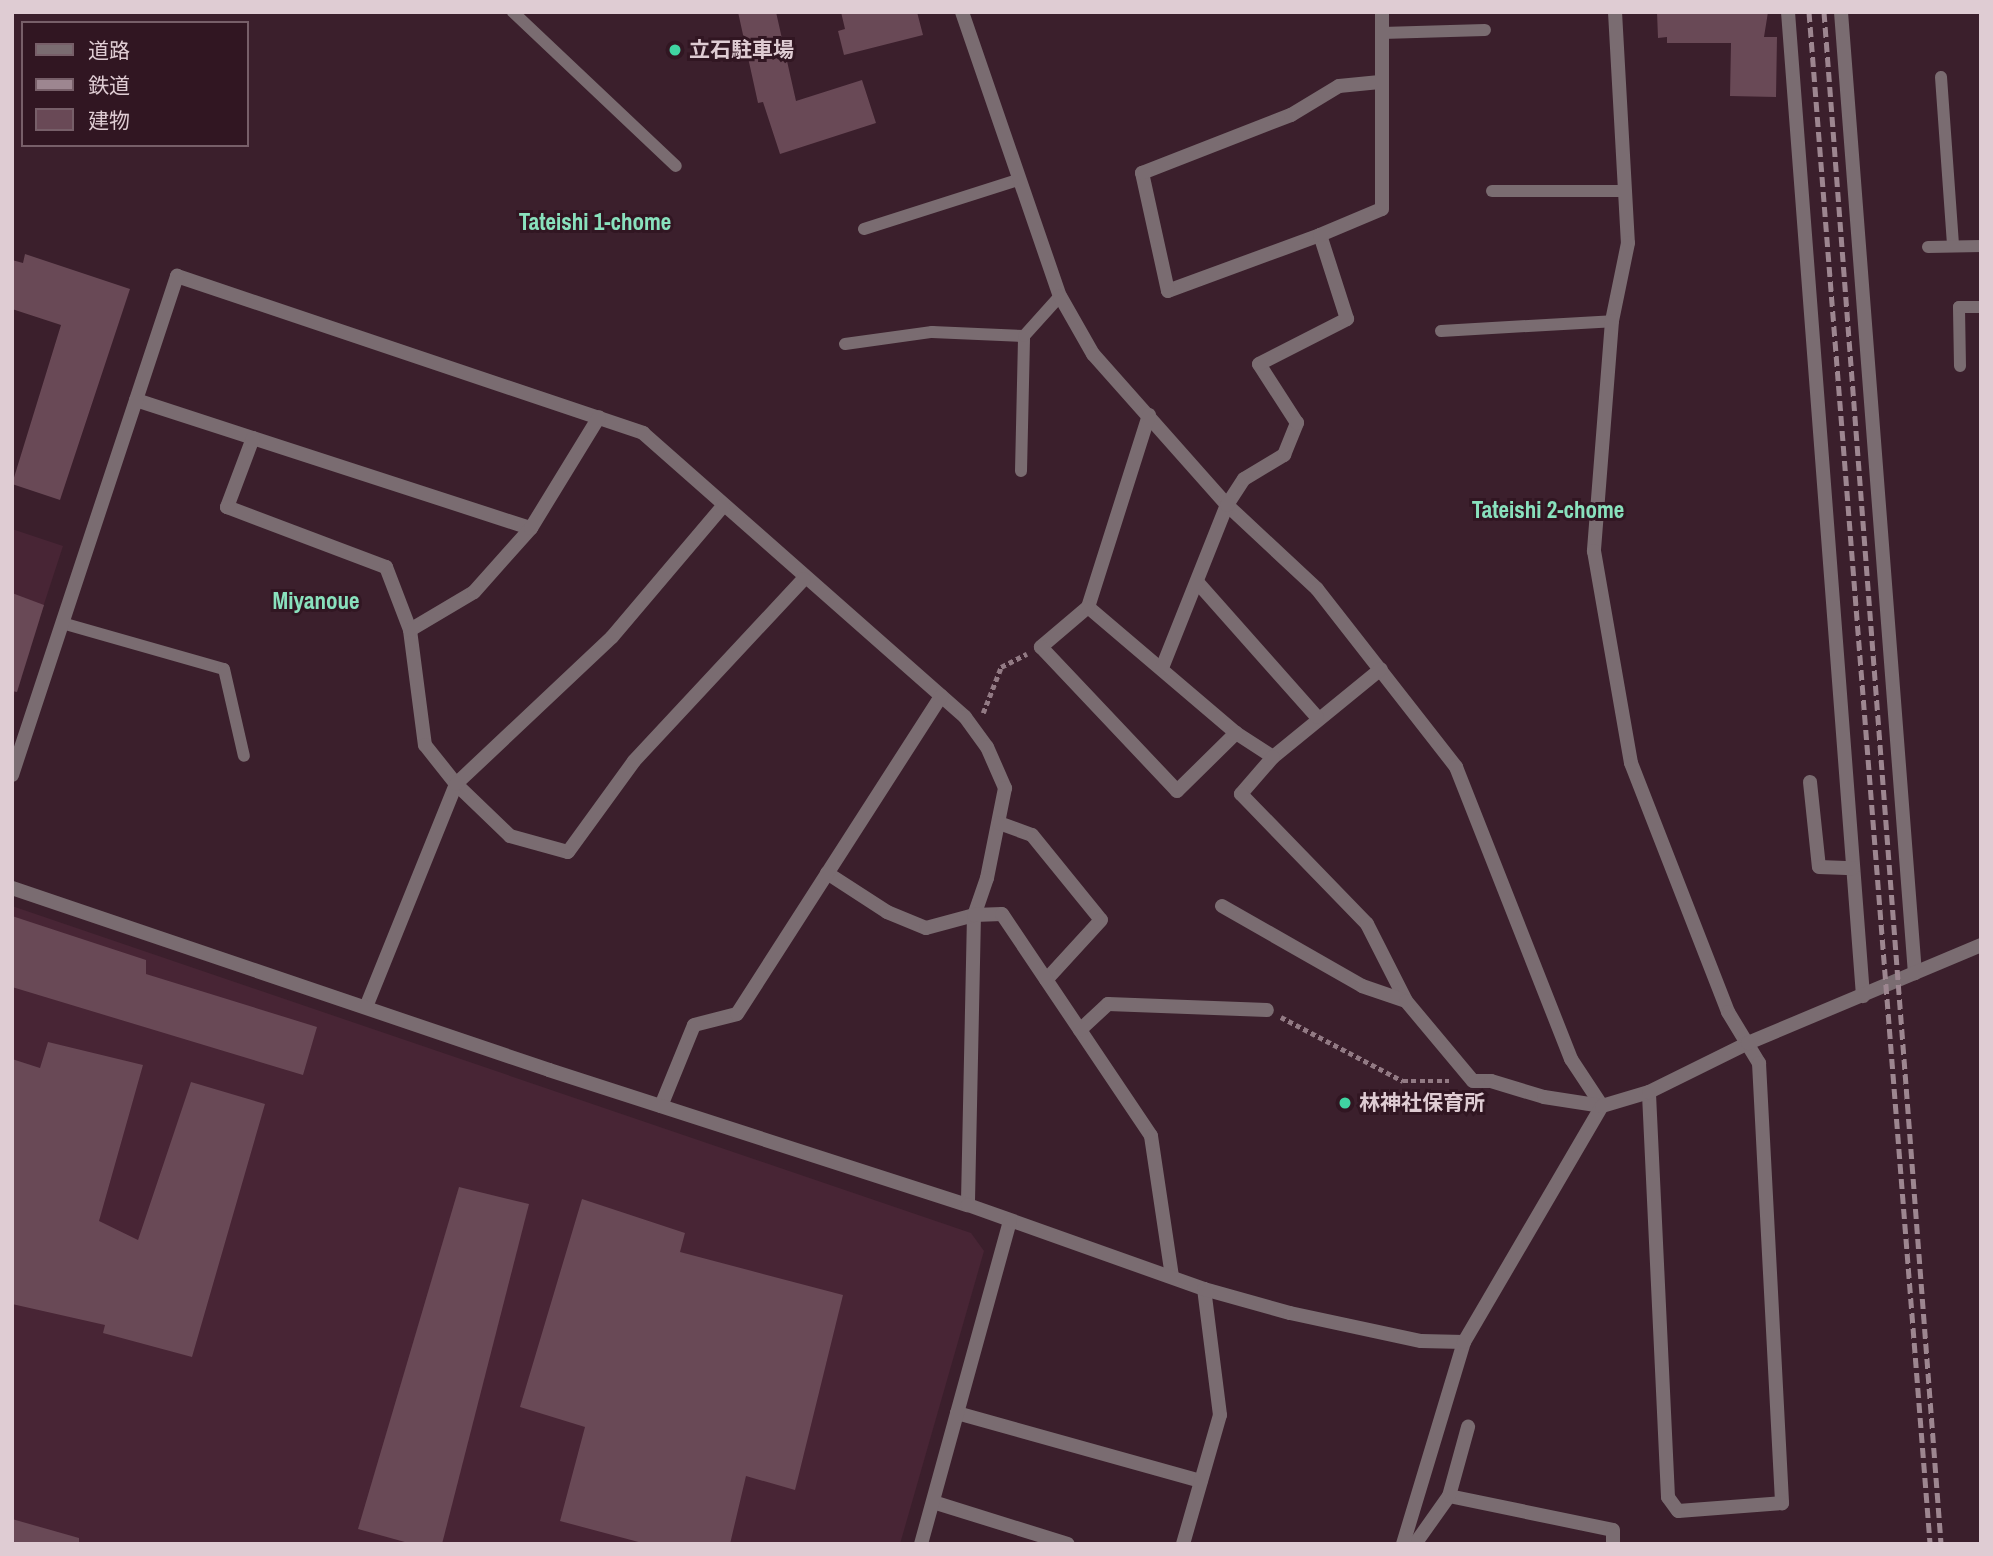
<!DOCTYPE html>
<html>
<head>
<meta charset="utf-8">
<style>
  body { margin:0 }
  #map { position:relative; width:1993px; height:1556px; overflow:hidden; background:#3b1f2c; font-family:"Archivo Narrow","Noto Sans JP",sans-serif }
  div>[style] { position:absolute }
  .built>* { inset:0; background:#482535 }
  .building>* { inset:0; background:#694956 }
  .path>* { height:4.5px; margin-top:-2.25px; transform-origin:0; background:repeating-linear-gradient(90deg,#927a84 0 5px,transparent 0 8.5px) }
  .service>* { height:12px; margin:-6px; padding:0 6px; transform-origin:6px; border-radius:6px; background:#7a6c71 }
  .pedestrian>* { height:14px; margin:-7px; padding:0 7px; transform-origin:7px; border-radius:7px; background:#7a6c71 }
  .minor>* { height:14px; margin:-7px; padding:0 7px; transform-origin:7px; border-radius:7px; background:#7a6c71 }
  .tertiary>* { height:14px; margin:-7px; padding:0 7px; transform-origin:7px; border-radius:7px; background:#7a6c71 }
  .rail>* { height:5px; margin-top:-2.5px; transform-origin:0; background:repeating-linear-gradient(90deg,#9d8690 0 10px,transparent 0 15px) }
  .dots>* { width:19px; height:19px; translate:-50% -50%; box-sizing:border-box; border:4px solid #311622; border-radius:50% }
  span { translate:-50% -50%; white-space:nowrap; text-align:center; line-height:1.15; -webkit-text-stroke:6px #311622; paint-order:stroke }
  .poi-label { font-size:21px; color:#dfccd3; font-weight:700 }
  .left { translate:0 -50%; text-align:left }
  .neighbourhood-label { font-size:23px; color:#89e1bd; font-weight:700 }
  .frame { position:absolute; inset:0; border:14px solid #dfccd3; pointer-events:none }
  .legend { position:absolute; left:21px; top:21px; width:228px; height:126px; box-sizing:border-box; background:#311622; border:2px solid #775f69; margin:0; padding:9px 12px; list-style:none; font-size:21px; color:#dfccd3 }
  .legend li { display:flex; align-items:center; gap:14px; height:35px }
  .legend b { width:35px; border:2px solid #775f69 }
</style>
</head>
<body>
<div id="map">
  <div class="built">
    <div style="clip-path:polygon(12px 529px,63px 546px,12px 702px)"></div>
    <div style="clip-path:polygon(12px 906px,971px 1233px,984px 1251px,900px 1544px,12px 1544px)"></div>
  </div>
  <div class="building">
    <div style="clip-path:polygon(738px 12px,776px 12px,796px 101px,862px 80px,876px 123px,780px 154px,763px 102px,758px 103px)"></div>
    <div style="clip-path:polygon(841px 12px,917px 12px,923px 35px,844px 55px,838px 31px,845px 29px)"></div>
    <div style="clip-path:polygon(1657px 12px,1768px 12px,1764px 37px,1777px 37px,1776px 97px,1730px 96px,1731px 43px,1667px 43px,1667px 37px,1658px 38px)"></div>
    <div style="clip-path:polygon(25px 254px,130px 289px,60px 500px,12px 484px,61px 325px,12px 309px,12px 260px,23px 263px)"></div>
    <div style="clip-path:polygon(12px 593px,44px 605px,17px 692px,12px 691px)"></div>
    <div style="clip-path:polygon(12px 916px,146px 960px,146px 974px,317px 1027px,303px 1075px,12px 987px)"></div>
    <div style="clip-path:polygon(48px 1042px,143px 1065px,99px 1221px,138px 1240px,191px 1082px,265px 1104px,192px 1357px,103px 1333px,105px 1325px,12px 1304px,12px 1059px,40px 1068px)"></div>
    <div style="clip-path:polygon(459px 1187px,529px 1204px,442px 1544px,412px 1544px,358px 1529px)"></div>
    <div style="clip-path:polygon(582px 1199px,685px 1233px,680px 1252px,843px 1295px,795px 1490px,746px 1476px,730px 1544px,646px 1544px,560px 1521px,585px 1427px,520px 1407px)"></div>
    <div style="clip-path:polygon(12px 1519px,79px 1538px,79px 1544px,12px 1544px)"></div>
  </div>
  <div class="path">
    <div style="left:983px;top:713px;width:49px;rotate:-68.6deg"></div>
    <div style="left:1001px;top:667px;width:29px;rotate:-27deg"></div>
    <div style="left:1281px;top:1017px;width:138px;rotate:27.7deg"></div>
    <div style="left:1403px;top:1081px;width:46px"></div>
  </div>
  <div class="service">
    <div style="left:513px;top:12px;width:224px;rotate:43.4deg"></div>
    <div style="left:1382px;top:33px;width:103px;rotate:-1.7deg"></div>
    <div style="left:1941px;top:77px;width:169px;rotate:85.9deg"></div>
    <div style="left:1492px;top:191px;width:133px"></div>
    <div style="left:864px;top:229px;width:162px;rotate:-17.7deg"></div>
    <div style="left:1928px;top:247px;width:53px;rotate:-1.1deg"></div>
    <div style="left:1441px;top:331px;width:171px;rotate:-3.3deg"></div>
    <div style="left:845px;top:344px;width:88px;rotate:-7.9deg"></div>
    <div style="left:932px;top:332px;width:92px;rotate:2.5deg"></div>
    <div style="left:1960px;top:366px;width:59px;rotate:-91deg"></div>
    <div style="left:1959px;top:307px;width:22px"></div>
    <div style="left:1021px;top:471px;width:135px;rotate:-88.7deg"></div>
    <div style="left:1024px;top:336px;width:54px;rotate:-48deg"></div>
    <div style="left:62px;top:623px;width:168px;rotate:15.9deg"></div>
    <div style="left:224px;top:669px;width:89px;rotate:77.1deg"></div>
  </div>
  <div class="pedestrian">
    <div style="left:1841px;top:12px;width:964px;rotate:85.6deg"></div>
  </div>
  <div class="minor">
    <div style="left:962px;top:12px;width:300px;rotate:71deg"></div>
    <div style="left:1060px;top:296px;width:67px;rotate:60.4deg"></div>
    <div style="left:1093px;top:354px;width:202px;rotate:48.4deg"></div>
    <div style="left:1227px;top:505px;width:123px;rotate:43deg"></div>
    <div style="left:1317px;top:589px;width:226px;rotate:52deg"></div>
    <div style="left:1456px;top:767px;width:314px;rotate:68.5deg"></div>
    <div style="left:1571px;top:1059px;width:56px;rotate:56.6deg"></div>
    <div style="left:1615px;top:12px;width:231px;rotate:86.8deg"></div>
    <div style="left:1628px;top:243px;width:80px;rotate:101.6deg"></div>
    <div style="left:1612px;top:321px;width:231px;rotate:94.5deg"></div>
    <div style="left:1594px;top:551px;width:215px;rotate:80.1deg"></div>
    <div style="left:1631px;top:763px;width:267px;rotate:68.7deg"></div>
    <div style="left:1728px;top:1012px;width:60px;rotate:58.7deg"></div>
    <div style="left:1759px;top:1063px;width:441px;rotate:87deg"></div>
    <div style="left:1782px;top:1503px;width:104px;rotate:175.6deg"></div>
    <div style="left:1678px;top:1511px;width:17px;rotate:-126deg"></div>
    <div style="left:1668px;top:1497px;width:405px;rotate:-92.7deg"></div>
    <div style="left:1788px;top:12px;width:987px;rotate:85.64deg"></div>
    <div style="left:1320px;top:235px;width:162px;rotate:159.8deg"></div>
    <div style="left:1168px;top:291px;width:121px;rotate:-102.4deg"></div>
    <div style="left:1142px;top:173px;width:160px;rotate:-21.3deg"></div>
    <div style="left:1291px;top:115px;width:56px;rotate:-31.1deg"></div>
    <div style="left:1339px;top:86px;width:41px;rotate:-5.6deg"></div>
    <div style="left:177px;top:276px;width:492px;rotate:18.6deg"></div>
    <div style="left:643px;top:433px;width:429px;rotate:41.4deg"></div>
    <div style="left:965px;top:717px;width:37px;rotate:54deg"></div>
    <div style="left:987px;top:747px;width:45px;rotate:66.3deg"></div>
    <div style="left:1005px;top:788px;width:92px;rotate:101.3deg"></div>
    <div style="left:987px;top:878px;width:39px;rotate:109deg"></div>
    <div style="left:974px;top:915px;width:290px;rotate:91.2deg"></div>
    <div style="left:136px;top:400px;width:415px;rotate:18deg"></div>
    <div style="left:1149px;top:415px;width:201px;rotate:107.6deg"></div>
    <div style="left:1088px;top:607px;width:194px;rotate:40.4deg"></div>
    <div style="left:1236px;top:733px;width:44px;rotate:33deg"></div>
    <div style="left:1273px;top:757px;width:139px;rotate:-39.2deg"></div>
    <div style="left:253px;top:438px;width:74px;rotate:110.6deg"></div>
    <div style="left:227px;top:507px;width:170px;rotate:20.7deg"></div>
    <div style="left:386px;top:567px;width:67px;rotate:69.1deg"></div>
    <div style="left:410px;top:630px;width:116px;rotate:82.6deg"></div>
    <div style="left:425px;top:745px;width:50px;rotate:51.5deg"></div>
    <div style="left:456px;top:784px;width:75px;rotate:43.9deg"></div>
    <div style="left:510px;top:836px;width:60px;rotate:15.4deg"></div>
    <div style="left:568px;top:852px;width:112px;rotate:-54deg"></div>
    <div style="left:634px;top:761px;width:249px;rotate:-47deg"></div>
    <div style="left:1198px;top:583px;width:179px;rotate:48.4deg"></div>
    <div style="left:1088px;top:607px;width:62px;rotate:139.6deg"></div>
    <div style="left:1041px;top:647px;width:198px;rotate:46.6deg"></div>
    <div style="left:1177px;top:791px;width:83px;rotate:-44.5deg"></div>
    <div style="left:410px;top:630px;width:74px;rotate:-30.7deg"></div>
    <div style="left:474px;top:592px;width:86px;rotate:-48.3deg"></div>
    <div style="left:531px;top:528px;width:130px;rotate:-58.5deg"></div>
    <div style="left:1162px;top:668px;width:175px;rotate:-68.3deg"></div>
    <div style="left:1227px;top:505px;width:31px;rotate:-57deg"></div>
    <div style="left:1244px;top:479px;width:47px;rotate:-31deg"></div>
    <div style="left:1284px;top:455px;width:35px;rotate:-68deg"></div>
    <div style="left:1297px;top:423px;width:70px;rotate:-122.8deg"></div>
    <div style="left:1259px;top:364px;width:99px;rotate:-27.1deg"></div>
    <div style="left:1347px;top:319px;width:88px;rotate:-107.8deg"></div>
    <div style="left:1320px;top:235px;width:67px;rotate:-22.8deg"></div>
    <div style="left:1382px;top:209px;width:197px;rotate:-90deg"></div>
    <div style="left:1273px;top:757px;width:49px;rotate:130.9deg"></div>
    <div style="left:1241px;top:794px;width:181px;rotate:45.9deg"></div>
    <div style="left:1367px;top:924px;width:86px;rotate:63.1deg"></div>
    <div style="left:1810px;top:782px;width:85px;rotate:84deg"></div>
    <div style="left:1819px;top:867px;width:34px;rotate:2deg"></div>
    <div style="left:999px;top:823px;width:35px;rotate:20deg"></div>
    <div style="left:1032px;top:835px;width:109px;rotate:50.9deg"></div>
    <div style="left:1101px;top:920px;width:81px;rotate:132.5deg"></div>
    <div style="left:827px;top:873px;width:72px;rotate:33deg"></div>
    <div style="left:887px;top:912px;width:42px;rotate:22.3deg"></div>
    <div style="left:926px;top:928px;width:50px;rotate:-15.2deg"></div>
    <div style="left:974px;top:915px;width:28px;rotate:-2deg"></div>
    <div style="left:1002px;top:914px;width:267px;rotate:56.1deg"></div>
    <div style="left:1151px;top:1136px;width:142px;rotate:81.5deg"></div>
    <div style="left:1222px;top:906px;width:161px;rotate:29.7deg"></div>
    <div style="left:1362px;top:986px;width:46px;rotate:18.8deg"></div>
    <div style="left:1406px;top:1001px;width:104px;rotate:50.1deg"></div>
    <div style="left:1473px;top:1081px;width:18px"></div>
    <div style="left:1491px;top:1081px;width:55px;rotate:16.8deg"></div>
    <div style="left:1544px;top:1097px;width:59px;rotate:8.8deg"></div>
    <div style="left:366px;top:1007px;width:240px;rotate:-68deg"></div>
    <div style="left:456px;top:784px;width:214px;rotate:-43.3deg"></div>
    <div style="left:612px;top:637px;width:172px;rotate:-49.7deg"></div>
    <div style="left:1080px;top:1030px;width:38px;rotate:-43deg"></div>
    <div style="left:1108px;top:1004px;width:159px;rotate:2.2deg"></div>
    <div style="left:661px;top:1106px;width:87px;rotate:-67.8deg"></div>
    <div style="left:694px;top:1025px;width:44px;rotate:-14.3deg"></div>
    <div style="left:737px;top:1014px;width:378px;rotate:-57.3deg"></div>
    <div style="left:957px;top:1413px;width:253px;rotate:15.6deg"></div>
    <div style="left:1449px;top:1496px;width:167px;rotate:11.7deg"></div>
    <div style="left:1613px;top:1530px;width:14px;rotate:90deg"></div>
    <div style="left:933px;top:1502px;width:141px;rotate:17.3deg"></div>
    <div style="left:1183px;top:1544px;width:134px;rotate:-74deg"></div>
    <div style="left:1220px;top:1415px;width:127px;rotate:-97.2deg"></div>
    <div style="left:1415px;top:1544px;width:59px;rotate:-54.7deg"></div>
    <div style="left:1449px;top:1496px;width:72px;rotate:-74.6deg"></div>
  </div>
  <div class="tertiary">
    <div style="left:12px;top:775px;width:526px;rotate:-71.7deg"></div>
    <div style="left:12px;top:888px;width:567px;rotate:18.72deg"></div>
    <div style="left:549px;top:1070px;width:440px;rotate:17.9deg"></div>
    <div style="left:968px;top:1205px;width:251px;rotate:19.6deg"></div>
    <div style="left:1204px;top:1289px;width:89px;rotate:15.6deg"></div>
    <div style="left:1290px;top:1313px;width:134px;rotate:12.1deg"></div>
    <div style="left:1421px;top:1341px;width:43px;rotate:1.3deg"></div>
    <div style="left:921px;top:1544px;width:335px;rotate:-74.6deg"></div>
    <div style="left:1403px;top:1544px;width:211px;rotate:-73.2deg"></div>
    <div style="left:1464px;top:1342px;width:273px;rotate:-59.7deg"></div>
    <div style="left:1602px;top:1106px;width:49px;rotate:-16.6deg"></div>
    <div style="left:1649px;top:1092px;width:110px;rotate:-26.3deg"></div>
    <div style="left:1748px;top:1043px;width:253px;rotate:-22.8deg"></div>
  </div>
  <div class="rail">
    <div style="left:1809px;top:12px;width:1537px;rotate:85.48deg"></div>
    <div style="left:1824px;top:12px;width:1536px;rotate:85.63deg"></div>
  </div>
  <div class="dots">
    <div style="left:675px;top:50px;background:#40d4a2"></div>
    <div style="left:1345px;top:1103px;background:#40d4a2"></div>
  </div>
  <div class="poi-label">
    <span class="left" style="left:689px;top:50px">立石駐車場</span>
    <span class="left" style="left:1359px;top:1103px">林神社保育所</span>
  </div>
  <div class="neighbourhood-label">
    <span style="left:595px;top:222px">Tateishi 1-chome</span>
    <span style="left:1548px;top:510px">Tateishi 2-chome</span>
    <span style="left:316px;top:601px">Miyanoue</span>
  </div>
  <div class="frame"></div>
  <ul class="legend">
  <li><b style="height:9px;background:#7a6c71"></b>道路</li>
  <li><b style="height:9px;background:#9d8690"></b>鉄道</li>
  <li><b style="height:19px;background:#694956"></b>建物</li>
  </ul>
</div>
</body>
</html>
